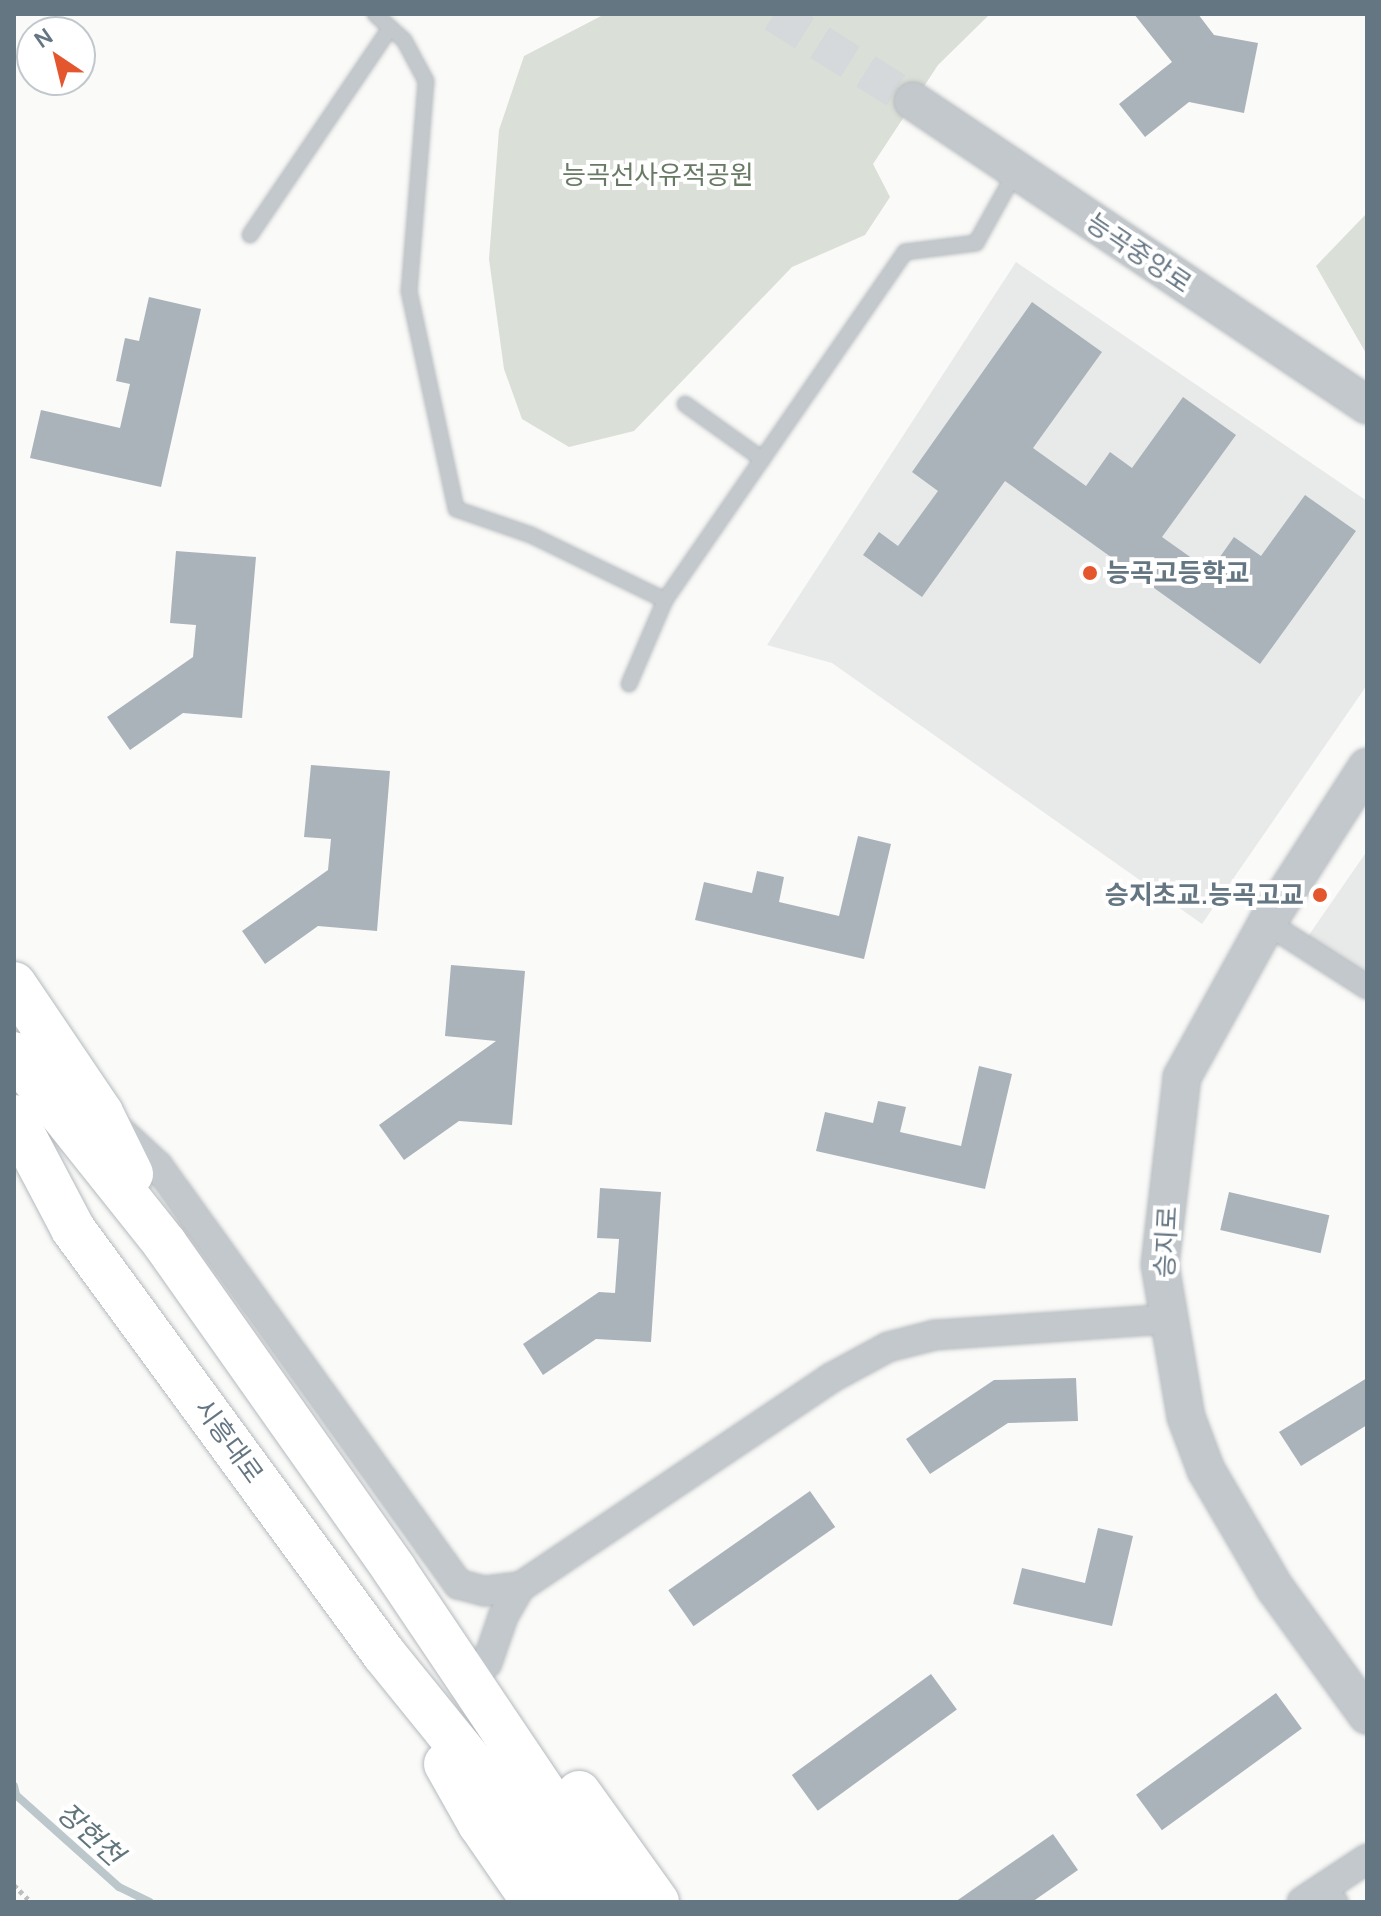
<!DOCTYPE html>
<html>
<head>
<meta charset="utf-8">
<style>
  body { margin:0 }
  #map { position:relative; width:1381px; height:1916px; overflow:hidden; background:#fafaf8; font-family:Manrope,"Noto Sans KR",sans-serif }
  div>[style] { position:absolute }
  .built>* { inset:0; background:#e8e9e9 }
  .green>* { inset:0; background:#dadfd7 }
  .stream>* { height:8px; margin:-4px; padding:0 4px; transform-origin:4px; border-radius:4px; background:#bbc7cb }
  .building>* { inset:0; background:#aab3b9; transform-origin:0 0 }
  .tertiary-tunnel>* { height:36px; margin-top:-18px; transform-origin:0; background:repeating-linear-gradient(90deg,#d5d9db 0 36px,transparent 0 54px) }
  .path>* { height:5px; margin-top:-2.5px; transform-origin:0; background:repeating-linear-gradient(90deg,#bbbfc2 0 4px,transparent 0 8px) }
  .roads { filter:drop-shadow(0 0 2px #b5babe) drop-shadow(0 0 2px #b5babe) }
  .service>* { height:14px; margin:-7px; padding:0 7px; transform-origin:7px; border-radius:7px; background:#c3c8cc }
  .pedestrian>* { height:22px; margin:-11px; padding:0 11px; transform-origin:11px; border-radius:11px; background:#c3c8cc }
  .minor>* { height:28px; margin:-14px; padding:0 14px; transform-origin:14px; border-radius:14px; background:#c3c8cc }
  .tertiary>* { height:36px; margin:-18px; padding:0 18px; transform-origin:18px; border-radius:18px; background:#c3c8cc }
  .primary>* { height:44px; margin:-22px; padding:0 22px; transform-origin:22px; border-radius:22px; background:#fff }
  .dots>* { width:22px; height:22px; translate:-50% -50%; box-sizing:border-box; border:4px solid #fff; border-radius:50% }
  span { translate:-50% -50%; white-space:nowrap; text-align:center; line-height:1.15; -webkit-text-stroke:8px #fff; paint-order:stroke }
  .park-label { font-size:26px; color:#687a64 }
  .street-label { font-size:26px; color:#657683 }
  .poi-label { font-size:26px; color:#657683; font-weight:700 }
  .left { translate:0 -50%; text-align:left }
  .right { translate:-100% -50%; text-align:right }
  .water-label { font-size:28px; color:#60757c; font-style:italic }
  .frame { position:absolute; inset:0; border:16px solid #657683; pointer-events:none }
  .north { position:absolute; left:16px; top:16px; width:80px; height:80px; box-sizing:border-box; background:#fff; border:2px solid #c1c8cd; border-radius:50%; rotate:325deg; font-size:22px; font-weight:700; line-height:32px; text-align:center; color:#657683 }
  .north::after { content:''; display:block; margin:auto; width:28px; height:36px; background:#e4572e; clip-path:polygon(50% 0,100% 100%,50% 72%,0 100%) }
</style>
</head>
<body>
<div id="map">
  <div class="built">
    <div style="clip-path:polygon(1016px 262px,1367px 501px,1367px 685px,1202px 924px,832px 663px,767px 645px)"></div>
    <div style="clip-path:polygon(1367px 851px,1367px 987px,1302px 945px)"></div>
  </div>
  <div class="green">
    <div style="clip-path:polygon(605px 14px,990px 14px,938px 65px,873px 164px,890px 197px,865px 235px,792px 267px,634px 431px,569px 447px,522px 419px,504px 369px,489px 259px,499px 130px,524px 56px)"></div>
    <div style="clip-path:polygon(1367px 213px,1367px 355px,1316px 266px)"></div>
  </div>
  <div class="stream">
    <div style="left:14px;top:1786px;width:9px;rotate:77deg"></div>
    <div style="left:16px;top:1795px;width:138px;rotate:41.8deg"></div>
    <div style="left:119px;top:1887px;width:34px;rotate:26deg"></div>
  </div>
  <div class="building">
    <div style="clip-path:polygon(1134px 14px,1198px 14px,1214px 35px,1258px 43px,1244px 113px,1189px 102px,1145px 137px,1119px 104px,1172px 62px)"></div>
    <div style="clip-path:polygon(149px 297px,201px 309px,161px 487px,30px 458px,41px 410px,120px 428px,130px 384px,116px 381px,125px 338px,139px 341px)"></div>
    <div style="clip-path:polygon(1032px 302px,1102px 352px,1033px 448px,1086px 486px,1110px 452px,1132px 468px,1183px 397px,1236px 435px,1162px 537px,1210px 571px,1234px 537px,1261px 556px,1305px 495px,1356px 531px,1260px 664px,1005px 481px,922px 597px,863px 555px,879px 532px,898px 546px,938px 491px,912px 472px)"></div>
    <div style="clip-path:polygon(176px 551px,256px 557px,242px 718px,183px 713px,130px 750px,107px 717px,193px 657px,196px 625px,170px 623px)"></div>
    <div style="clip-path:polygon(311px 765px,390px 771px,377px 931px,318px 926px,265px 964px,242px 931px,328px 870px,331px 839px,304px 837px)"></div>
    <div style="clip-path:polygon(858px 836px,891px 844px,864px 959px,695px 920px,704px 882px,752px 893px,757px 871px,784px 877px,779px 902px,839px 916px)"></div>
    <div style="clip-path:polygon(451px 965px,525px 971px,512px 1125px,459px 1121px,404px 1160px,379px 1125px,496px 1041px,445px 1036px)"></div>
    <div style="clip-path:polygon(979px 1066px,1012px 1074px,985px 1189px,816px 1151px,825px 1112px,873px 1123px,878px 1101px,906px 1107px,900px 1132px,961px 1146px)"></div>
    <div style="clip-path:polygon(600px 1188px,661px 1192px,651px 1342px,596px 1339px,543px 1375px,523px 1344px,599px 1292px,615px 1293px,619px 1239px,597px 1238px)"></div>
    <div style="left:1229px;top:1192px;width:103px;height:39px;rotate:13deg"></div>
    <div style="clip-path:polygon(1076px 1378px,1078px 1421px,1008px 1423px,930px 1474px,906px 1439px,994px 1380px)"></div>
    <div style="clip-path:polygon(1367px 1378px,1367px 1425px,1301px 1466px,1279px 1432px)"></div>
    <div style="left:810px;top:1491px;width:44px;height:173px;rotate:55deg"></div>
    <div style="clip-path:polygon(1098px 1528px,1133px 1536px,1112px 1626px,1013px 1604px,1022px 1568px,1085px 1583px)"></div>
    <div style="left:931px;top:1674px;width:44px;height:172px;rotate:54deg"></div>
    <div style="left:1276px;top:1693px;width:44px;height:173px;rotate:54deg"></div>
    <div style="clip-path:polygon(1053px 1834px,1078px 1870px,1032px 1902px,955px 1902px)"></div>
  </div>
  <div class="tertiary-tunnel">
    <div style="left:774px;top:14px;width:164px;rotate:32deg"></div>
  </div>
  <div class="path">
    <div style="left:14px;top:1885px;width:24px;rotate:45deg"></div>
  </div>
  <div class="roads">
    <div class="service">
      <div style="left:375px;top:14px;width:39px;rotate:42deg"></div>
      <div style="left:404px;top:40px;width:47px;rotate:61.8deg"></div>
      <div style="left:426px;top:81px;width:211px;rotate:94.6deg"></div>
      <div style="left:409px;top:291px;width:223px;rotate:77.8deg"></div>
      <div style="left:456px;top:509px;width:79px;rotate:19.1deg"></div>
      <div style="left:531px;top:535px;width:149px;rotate:25.9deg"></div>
      <div style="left:250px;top:235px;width:250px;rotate:-55.9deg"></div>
      <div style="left:685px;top:404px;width:95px;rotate:35.5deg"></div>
      <div style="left:629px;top:684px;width:91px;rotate:-66.8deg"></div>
      <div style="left:665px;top:600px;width:423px;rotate:-55.4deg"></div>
      <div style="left:905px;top:252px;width:72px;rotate:-7.2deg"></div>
      <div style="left:976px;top:243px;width:82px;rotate:-60.9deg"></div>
      <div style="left:1328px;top:1885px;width:21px;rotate:53deg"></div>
    </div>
    <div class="pedestrian">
      <div style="left:1267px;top:923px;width:119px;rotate:32.6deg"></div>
    </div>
    <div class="minor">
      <div style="left:118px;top:1129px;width:54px;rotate:42.8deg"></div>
      <div style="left:158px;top:1166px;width:515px;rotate:54.33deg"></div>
      <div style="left:458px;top:1584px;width:28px;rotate:15deg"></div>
      <div style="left:485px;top:1591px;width:35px;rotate:-7deg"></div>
      <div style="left:520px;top:1587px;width:34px;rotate:120deg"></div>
      <div style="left:503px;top:1617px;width:49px;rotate:109.2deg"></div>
      <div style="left:520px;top:1587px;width:375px;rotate:-33.9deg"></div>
      <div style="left:831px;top:1378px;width:65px;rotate:-28.5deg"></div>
      <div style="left:888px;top:1347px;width:49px;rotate:-14.3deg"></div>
      <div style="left:935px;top:1335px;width:234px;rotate:-3.9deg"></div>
      <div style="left:1302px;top:1902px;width:78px;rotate:-33.5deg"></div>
    </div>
    <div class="tertiary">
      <div style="left:913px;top:101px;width:546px;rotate:33.81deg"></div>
      <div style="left:1367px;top:767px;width:185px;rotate:122.7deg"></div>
      <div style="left:1267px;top:923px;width:176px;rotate:118.9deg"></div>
      <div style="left:1182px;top:1077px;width:189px;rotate:96.7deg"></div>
      <div style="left:1160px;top:1265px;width:154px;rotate:80.3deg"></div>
      <div style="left:1186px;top:1417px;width:57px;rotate:69.3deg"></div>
      <div style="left:1206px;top:1470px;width:137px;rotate:59.7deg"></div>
      <div style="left:1275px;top:1588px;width:157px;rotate:54.1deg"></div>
    </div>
    <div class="primary">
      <div style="left:14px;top:984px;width:156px;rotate:56deg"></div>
      <div style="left:101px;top:1113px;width:68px;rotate:63.8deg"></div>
      <div style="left:14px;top:1054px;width:243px;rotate:51.5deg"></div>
      <div style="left:165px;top:1244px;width:398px;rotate:54.8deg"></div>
      <div style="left:394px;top:1569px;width:401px;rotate:56.1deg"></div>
      <div style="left:14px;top:1117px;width:127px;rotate:62.2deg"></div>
      <div style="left:73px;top:1229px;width:527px;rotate:53.8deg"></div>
      <div style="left:384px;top:1654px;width:216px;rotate:51deg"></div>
      <div style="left:520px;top:1822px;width:98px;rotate:55deg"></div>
      <div style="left:446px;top:1764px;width:69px;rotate:60.5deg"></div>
      <div style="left:480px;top:1824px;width:95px;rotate:55.3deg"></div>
      <div style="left:579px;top:1793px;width:134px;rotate:54.4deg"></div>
    </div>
  </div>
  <div class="dots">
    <div style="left:1090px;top:573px;background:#e4572e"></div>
    <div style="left:1320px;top:895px;background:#e4572e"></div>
  </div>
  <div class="park-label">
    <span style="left:658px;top:175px">능곡선사유적공원</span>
  </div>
  <div class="street-label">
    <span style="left:1139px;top:253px;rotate:34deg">능곡중앙로</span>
    <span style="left:1166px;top:1242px;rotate:-87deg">승지로</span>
    <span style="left:229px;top:1441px;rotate:54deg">시흥대로</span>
  </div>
  <div class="poi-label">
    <span class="left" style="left:1106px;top:573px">능곡고등학교</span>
    <span class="right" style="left:1304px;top:895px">승지초교.능곡고교</span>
  </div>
  <div class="water-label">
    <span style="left:91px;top:1833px;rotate:42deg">장현천</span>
  </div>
  <div class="frame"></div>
  <div class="north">N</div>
</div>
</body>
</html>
